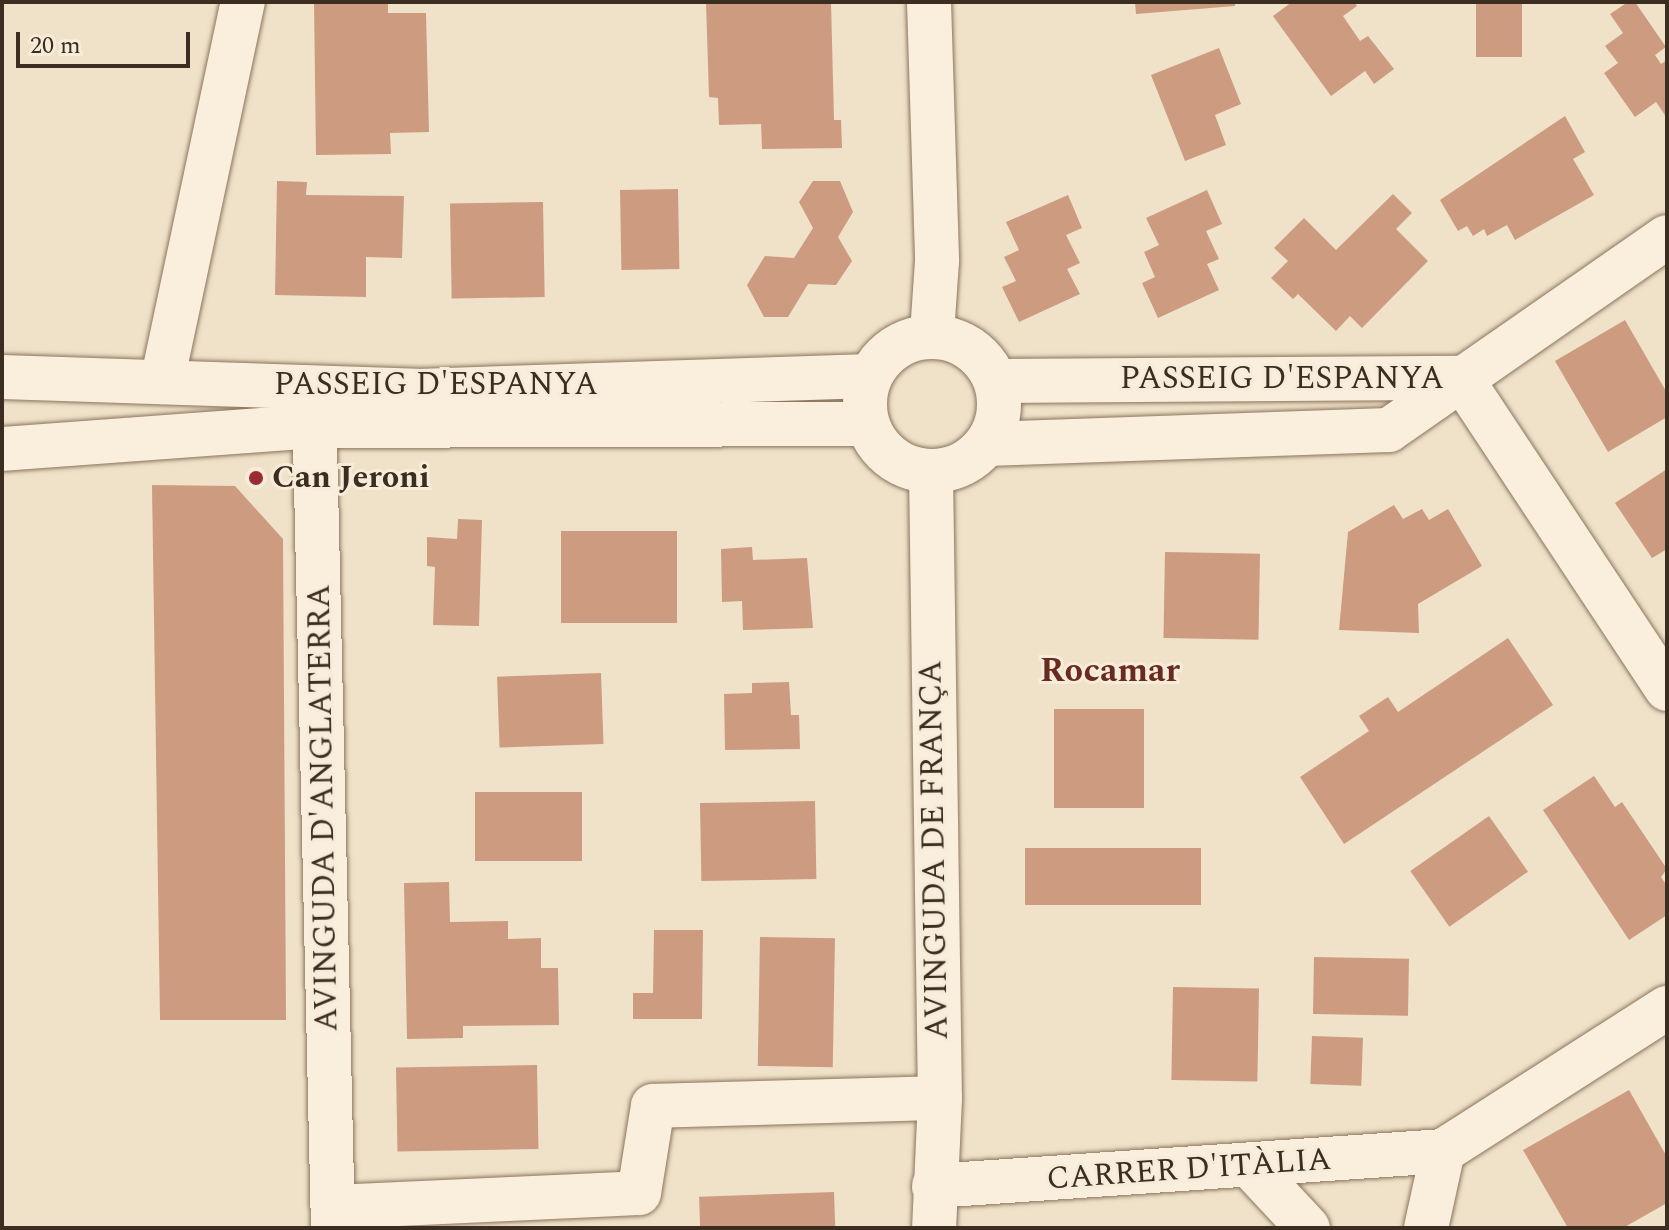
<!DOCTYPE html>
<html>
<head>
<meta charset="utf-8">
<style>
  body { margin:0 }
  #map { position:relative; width:1669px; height:1230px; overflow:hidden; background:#efe2c9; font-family:Spectral,serif }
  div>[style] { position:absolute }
  .building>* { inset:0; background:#cd9b7f; transform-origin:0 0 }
  .roads { filter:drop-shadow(0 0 2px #8c745d) drop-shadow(0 0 2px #8c745d) }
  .minor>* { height:44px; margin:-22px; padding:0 22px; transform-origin:22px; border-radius:22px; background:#f9efdc }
  .minor>.ring { margin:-22px; padding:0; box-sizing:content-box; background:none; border:44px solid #f9efdc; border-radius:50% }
  .dots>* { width:22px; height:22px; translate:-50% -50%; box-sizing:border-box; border:4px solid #f6ecd9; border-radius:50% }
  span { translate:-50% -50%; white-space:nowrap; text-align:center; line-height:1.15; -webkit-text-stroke:6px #f6ecd9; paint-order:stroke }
  .street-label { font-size:32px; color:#3c2d21 }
  .poi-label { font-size:32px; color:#3c2d21; font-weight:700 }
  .left { translate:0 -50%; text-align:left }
  .neighbourhood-label { font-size:34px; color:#692b1f; font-weight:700 }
  .frame { position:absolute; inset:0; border:4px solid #3c2d21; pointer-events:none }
  .scale { position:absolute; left:16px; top:32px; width:174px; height:36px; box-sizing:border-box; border:4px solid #3c2d21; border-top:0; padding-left:10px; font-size:24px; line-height:28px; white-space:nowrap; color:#3c2d21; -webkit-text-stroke:6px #f6ecd9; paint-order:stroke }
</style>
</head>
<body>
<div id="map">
  <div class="building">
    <div style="clip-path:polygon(314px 2px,388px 2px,388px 13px,426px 13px,429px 132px,390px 133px,391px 154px,316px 155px)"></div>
    <div style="clip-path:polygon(706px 2px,831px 2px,834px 120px,841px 120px,842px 148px,762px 149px,761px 124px,719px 125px,718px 98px,709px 97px)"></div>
    <div style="clip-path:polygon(1135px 2px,1235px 2px,1235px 6px,1136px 14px)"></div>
    <div style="clip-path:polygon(1292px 2px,1354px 2px,1357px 6px,1343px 16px,1360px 41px,1368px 36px,1394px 69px,1374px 84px,1365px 71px,1331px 96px,1273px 16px)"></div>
    <div style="left:1476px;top:2px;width:46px;height:55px"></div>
    <div style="clip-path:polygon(1628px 2px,1635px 2px,1666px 47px,1655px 55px,1661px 64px,1667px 60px,1667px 118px,1656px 102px,1635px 117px,1604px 73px,1618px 63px,1605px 46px,1623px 33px,1610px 14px)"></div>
    <div style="clip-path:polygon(1219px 48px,1241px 104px,1215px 115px,1226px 145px,1185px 161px,1151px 75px)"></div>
    <div style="clip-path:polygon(1565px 116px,1585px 152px,1573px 159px,1594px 195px,1515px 240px,1507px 225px,1487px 236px,1484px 229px,1473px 236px,1467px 226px,1458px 231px,1440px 200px)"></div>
    <div style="clip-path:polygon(277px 181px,307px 182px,306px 195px,404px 196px,402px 258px,366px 257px,366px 297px,275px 295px)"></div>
    <div style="clip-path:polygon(813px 181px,840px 181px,853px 212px,838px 237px,852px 261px,836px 285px,808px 284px,788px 317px,764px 317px,747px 285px,765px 256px,794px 258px,813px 228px,799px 202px)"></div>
    <div style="left:678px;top:189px;width:80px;height:58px;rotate:89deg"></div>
    <div style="clip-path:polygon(1207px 190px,1222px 224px,1206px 231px,1219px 259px,1207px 264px,1219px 290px,1158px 318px,1142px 283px,1155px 277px,1144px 252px,1159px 245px,1146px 218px)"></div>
    <div style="clip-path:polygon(1393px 194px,1412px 213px,1396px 229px,1428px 261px,1362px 328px,1350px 316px,1336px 331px,1298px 294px,1293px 299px,1271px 278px,1288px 261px,1274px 248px,1304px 218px,1336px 250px)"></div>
    <div style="clip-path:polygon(1068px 195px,1082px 228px,1066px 235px,1080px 263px,1067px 269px,1080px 294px,1019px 322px,1002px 287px,1016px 281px,1004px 257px,1019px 250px,1006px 222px)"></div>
    <div style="left:543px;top:202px;width:95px;height:93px;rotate:89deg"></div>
    <div style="clip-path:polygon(1625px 320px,1667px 393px,1667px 417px,1608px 452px,1555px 361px)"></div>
    <div style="clip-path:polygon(1667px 469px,1667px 549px,1652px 558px,1615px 503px)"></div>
    <div style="clip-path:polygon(152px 485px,235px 486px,283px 539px,286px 1020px,160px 1020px)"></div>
    <div style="clip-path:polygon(1394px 505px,1403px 519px,1422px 509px,1429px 520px,1448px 509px,1482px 566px,1418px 604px,1419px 633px,1339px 630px,1348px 532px)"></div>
    <div style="clip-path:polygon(458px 519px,482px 520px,479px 626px,433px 625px,435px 567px,427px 566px,427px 537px,457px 539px)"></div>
    <div style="left:561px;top:531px;width:116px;height:92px"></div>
    <div style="clip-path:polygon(752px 547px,753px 560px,807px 558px,813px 628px,743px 630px,742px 601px,722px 602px,721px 549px)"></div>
    <div style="left:1165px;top:552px;width:95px;height:86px;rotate:1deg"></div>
    <div style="clip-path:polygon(1508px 638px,1553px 705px,1344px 844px,1300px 777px,1369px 731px,1359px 716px,1388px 697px,1398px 712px)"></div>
    <div style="left:601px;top:673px;width:71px;height:104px;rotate:88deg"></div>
    <div style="clip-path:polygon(789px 682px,791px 715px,799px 715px,800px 749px,725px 750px,724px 694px,752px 693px,752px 683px)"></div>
    <div style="left:1054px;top:709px;width:90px;height:99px"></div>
    <div style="clip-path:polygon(1594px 776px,1615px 807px,1622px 802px,1667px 869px,1661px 877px,1667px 886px,1667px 915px,1629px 940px,1543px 810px)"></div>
    <div style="left:475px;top:792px;width:107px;height:69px"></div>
    <div style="left:815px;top:801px;width:78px;height:115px;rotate:89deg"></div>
    <div style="left:1489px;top:816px;width:68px;height:96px;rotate:55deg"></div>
    <div style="left:1025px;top:848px;width:176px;height:57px"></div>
    <div style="clip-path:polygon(449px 882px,450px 922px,508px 921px,508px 939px,541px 938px,541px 968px,558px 968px,559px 1025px,463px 1026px,463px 1038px,407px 1039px,404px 883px)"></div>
    <div style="clip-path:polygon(654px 930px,703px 930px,702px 1019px,633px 1019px,633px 993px,653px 993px)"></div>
    <div style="left:760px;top:937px;width:75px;height:129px;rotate:1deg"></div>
    <div style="left:1314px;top:957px;width:95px;height:57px;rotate:1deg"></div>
    <div style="left:1173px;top:987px;width:86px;height:93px;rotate:1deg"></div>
    <div style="left:1312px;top:1036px;width:51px;height:48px;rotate:2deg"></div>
    <div style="left:537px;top:1065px;width:84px;height:141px;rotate:89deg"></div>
    <div style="clip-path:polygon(1629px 1090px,1667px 1157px,1667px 1203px,1623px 1228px,1568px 1228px,1523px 1150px)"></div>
    <div style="left:834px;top:1192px;width:36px;height:135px;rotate:88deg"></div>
  </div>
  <div class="roads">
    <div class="minor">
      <div style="left:929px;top:2px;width:259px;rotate:88.2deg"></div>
      <div style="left:937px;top:261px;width:74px;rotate:93.9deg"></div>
      <div class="ring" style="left:865px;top:337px;width:90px;height:90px"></div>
      <div style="left:2px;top:377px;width:415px;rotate:1.9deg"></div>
      <div style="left:417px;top:391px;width:453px;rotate:-1.9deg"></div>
      <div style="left:1461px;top:378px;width:373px;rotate:56.5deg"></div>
      <div style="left:997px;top:381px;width:464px;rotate:-0.4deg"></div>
      <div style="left:162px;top:382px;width:389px;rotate:-78deg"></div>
      <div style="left:314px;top:398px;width:830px;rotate:88.69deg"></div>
      <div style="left:987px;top:444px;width:402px;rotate:-2deg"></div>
      <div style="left:1389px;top:430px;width:338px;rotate:-34.8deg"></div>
      <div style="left:2px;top:449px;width:313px;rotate:-4.2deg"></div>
      <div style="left:314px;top:426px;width:553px;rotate:-0.21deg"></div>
      <div style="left:931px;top:472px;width:626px;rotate:89.18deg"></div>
      <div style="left:940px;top:1098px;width:130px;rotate:92.6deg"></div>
      <div style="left:1252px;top:1168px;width:82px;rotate:47deg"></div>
      <div style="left:934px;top:1186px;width:510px;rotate:-3.93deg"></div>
      <div style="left:333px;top:1207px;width:306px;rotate:-2.6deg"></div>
      <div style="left:639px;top:1193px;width:88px;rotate:-80.9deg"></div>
      <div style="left:653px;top:1106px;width:287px;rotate:-1.6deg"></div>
      <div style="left:1426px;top:1228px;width:79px;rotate:-77.6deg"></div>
      <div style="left:1443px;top:1151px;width:266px;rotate:-32.6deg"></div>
    </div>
  </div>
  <div class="dots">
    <div style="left:256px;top:478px;background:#9c2c33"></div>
  </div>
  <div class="street-label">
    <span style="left:1282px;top:379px">PASSEIG D'ESPANYA</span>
    <span style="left:436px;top:385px">PASSEIG D'ESPANYA</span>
    <span style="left:324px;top:808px;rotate:-91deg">AVINGUDA D'ANGLATERRA</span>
    <span style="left:935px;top:850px;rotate:-91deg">AVINGUDA DE FRANÇA</span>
    <span style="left:1189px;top:1170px;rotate:-4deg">CARRER D'ITÀLIA</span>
  </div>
  <div class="poi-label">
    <span class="left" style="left:272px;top:478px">Can Jeroni</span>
  </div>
  <div class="neighbourhood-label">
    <span style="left:1110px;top:672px">Rocamar</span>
  </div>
  <div class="frame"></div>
  <div class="scale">20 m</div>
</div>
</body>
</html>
